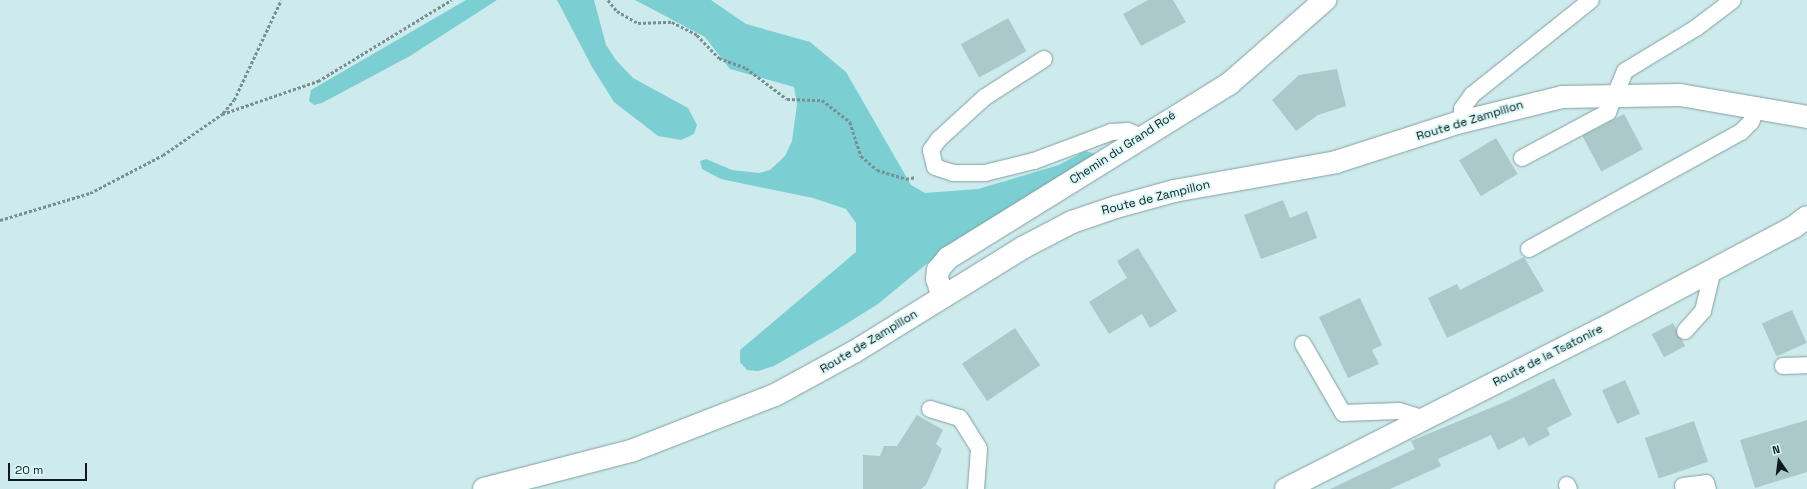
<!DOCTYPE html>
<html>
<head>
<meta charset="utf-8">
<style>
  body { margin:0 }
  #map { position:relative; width:1807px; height:489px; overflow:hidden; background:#cdebec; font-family:"Space Grotesk",sans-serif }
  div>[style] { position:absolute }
  .green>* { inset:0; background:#7bcfd2 }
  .building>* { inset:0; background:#abc9c9; transform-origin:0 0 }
  .path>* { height:2.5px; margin-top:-1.25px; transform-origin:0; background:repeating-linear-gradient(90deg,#798f90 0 3px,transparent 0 5px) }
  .roads { filter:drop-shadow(0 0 1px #839fa0) drop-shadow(0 0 1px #839fa0) }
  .service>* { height:16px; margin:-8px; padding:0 8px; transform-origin:8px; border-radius:8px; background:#fff }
  .minor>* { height:22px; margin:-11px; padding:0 11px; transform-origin:11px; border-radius:11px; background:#fff }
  span { translate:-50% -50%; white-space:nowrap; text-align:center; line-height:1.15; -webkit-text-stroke:3.5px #daf9f9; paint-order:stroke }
  .street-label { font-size:12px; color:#0e1919 }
  .north { position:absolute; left:1759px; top:441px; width:40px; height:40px; -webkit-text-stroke:3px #daf9f9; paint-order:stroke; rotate:346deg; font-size:11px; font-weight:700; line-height:16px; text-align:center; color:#0e1919 }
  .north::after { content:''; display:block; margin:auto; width:14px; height:18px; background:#0e1919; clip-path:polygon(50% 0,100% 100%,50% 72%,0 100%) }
  .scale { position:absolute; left:8px; top:463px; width:79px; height:18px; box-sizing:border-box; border:2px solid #0e1919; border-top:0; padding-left:5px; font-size:12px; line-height:14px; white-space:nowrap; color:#0e1919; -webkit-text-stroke:3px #daf9f9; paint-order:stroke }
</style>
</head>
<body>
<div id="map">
  <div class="green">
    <div style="clip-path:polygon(466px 0,497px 0,410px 56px,322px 103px,314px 105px,309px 101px,311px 90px)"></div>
    <div style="clip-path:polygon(557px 0,594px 0,606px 45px,616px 60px,633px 78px,688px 108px,697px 125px,694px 134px,681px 140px,658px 136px,614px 102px,592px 67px)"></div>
    <div style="clip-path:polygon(635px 0,711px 0,746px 24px,810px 42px,846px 72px,911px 185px,925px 193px,978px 189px,1059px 165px,1085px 151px,1096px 154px,947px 247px,878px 304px,838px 329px,774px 366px,758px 371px,747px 370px,740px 362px,740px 350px,856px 252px,856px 223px,846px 209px,813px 198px,721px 179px,702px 169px,700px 161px,706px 159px,732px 170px,759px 173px,770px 170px,785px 156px,792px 141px,797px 104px,794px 87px,730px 69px,705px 37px)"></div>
  </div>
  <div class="building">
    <div style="clip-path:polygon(1148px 0,1173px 0,1186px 22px,1141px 46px,1123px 14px)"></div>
    <div style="left:1008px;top:18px;width:38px;height:54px;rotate:61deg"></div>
    <div style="clip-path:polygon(1337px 69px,1346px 106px,1318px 115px,1296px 131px,1272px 100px,1299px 75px)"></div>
    <div style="left:1624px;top:114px;width:40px;height:47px;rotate:62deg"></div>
    <div style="left:1496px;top:138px;width:42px;height:43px;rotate:59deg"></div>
    <div style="clip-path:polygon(1283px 200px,1290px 218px,1307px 211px,1317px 238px,1261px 259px,1244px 215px)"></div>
    <div style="clip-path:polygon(1138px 248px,1177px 311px,1150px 328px,1142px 314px,1109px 334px,1089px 302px,1127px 278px,1117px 261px)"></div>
    <div style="clip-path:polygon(1524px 257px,1544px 291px,1447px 338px,1428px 298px,1457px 284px,1460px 290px)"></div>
    <div style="clip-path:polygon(1360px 298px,1382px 345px,1372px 350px,1379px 364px,1348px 378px,1319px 317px)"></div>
    <div style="left:1792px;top:310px;width:36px;height:33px;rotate:66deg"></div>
    <div style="left:1673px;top:323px;width:26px;height:24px;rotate:62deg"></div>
    <div style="left:1015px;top:328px;width:45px;height:64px;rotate:56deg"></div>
    <div style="clip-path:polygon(1554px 378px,1572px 415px,1547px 428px,1550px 435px,1529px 446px,1524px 437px,1498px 450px,1491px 435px,1438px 459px,1441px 466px,1390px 489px,1330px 489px,1415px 449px,1411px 441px,1507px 401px)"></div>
    <div style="left:1625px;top:380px;width:37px;height:25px;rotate:66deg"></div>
    <div style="clip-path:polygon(917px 415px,943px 430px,936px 444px,942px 449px,926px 485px,921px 489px,863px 489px,863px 455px,880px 456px,884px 446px,897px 446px)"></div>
    <div style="clip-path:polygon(1807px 420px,1807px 472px,1755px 488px,1740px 440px)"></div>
    <div style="left:1694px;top:421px;width:43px;height:52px;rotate:71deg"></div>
  </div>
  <div class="path">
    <div style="left:608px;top:0;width:14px;rotate:51deg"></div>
    <div style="left:617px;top:11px;width:24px;rotate:30deg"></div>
    <div style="left:638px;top:23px;width:34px;rotate:-2deg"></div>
    <div style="left:672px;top:22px;width:28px;rotate:27deg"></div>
    <div style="left:697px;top:35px;width:32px;rotate:46deg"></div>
    <div style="left:719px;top:58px;width:29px;rotate:20deg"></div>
    <div style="left:746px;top:68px;width:51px;rotate:37.1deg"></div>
    <div style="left:787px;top:99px;width:35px;rotate:2deg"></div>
    <div style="left:822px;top:100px;width:36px;rotate:38deg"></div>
    <div style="left:850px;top:122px;width:36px;rotate:72deg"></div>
    <div style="left:861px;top:156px;width:21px;rotate:41deg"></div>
    <div style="left:877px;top:170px;width:30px;rotate:17deg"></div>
    <div style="left:906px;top:179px;width:10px;rotate:-11deg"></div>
    <div style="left:223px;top:113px;width:17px;rotate:-50deg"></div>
    <div style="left:234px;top:100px;width:110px;rotate:-64.8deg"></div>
    <div style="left:0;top:220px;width:94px;rotate:-16.7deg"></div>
    <div style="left:90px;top:193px;width:82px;rotate:-27.5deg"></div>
    <div style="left:163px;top:155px;width:72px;rotate:-34.8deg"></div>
    <div style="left:222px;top:114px;width:102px;rotate:-19deg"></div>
    <div style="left:318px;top:81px;width:156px;rotate:-31.3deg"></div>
  </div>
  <div class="roads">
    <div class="service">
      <div style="left:1044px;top:59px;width:70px;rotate:147.2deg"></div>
      <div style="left:985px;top:97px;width:62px;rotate:137.6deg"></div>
      <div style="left:939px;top:139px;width:14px;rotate:126deg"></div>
      <div style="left:931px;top:150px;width:17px;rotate:77deg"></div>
      <div style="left:935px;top:167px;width:19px;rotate:18deg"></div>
      <div style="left:953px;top:173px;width:32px"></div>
      <div style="left:985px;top:173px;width:50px;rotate:-13.8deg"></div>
      <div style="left:1034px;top:161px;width:82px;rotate:-20.6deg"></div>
      <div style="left:1111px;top:132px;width:17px;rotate:-3deg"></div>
      <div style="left:1128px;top:131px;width:12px;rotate:24deg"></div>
      <div style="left:1463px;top:121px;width:12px;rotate:-95deg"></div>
      <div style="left:1462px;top:109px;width:17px;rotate:-54deg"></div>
      <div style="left:1472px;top:95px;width:152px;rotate:-38.6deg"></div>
      <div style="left:1522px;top:158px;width:98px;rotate:-28.1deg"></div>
      <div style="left:1608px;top:112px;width:44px;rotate:-67.5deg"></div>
      <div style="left:1625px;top:71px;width:83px;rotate:-31.2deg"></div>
      <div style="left:1696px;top:28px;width:46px;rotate:-37.1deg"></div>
      <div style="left:1529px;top:249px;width:242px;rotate:-28.9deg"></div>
      <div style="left:1741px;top:132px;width:14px;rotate:-45deg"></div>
      <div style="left:1751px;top:122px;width:15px;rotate:-67deg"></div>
      <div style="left:1685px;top:331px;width:27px;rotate:-48deg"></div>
      <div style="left:1703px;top:311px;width:42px;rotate:-76.3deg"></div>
      <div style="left:1303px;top:344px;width:80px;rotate:59.9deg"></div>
      <div style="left:1343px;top:413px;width:56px;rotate:-2deg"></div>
      <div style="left:1399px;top:411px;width:27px;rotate:17deg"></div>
      <div style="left:1783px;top:366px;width:24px;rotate:-2deg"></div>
      <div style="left:930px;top:409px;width:31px;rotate:17deg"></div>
      <div style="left:960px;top:418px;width:36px;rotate:58deg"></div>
      <div style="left:979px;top:449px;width:40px;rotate:94.3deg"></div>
      <div style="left:1567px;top:485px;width:4px;rotate:63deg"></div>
      <div style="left:1683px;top:486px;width:23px;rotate:-7deg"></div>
      <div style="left:1706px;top:483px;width:6px;rotate:72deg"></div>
    </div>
    <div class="minor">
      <div style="left:943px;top:297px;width:19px;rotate:-108deg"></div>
      <div style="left:937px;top:279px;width:9px;rotate:-84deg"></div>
      <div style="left:938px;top:270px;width:16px;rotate:-50deg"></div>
      <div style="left:948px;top:258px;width:331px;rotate:-31.8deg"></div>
      <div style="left:1229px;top:84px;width:128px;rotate:-41.2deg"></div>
      <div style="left:484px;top:489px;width:152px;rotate:-14.5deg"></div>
      <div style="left:631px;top:451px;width:155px;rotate:-21.3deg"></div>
      <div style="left:775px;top:395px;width:90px;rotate:-28.6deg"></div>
      <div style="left:854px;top:352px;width:200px;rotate:-31.7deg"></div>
      <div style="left:1024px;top:247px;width:54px;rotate:-27.5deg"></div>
      <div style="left:1072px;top:222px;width:46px;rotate:-18.8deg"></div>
      <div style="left:1116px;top:207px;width:60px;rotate:-15.4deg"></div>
      <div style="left:1174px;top:191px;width:165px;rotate:-10.1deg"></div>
      <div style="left:1336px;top:162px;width:127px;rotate:-17.9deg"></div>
      <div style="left:1457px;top:123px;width:108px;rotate:-13.9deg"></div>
      <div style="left:1562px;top:97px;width:118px;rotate:-1deg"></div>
      <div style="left:1680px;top:95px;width:129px;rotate:9.8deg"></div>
      <div style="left:1286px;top:489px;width:354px;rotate:-26.9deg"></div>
      <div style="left:1602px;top:329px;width:217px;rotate:-28deg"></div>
      <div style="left:1794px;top:227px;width:16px;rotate:-38deg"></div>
    </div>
  </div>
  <div class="street-label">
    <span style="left:1470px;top:121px;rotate:-17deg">Route de Zampillon</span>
    <span style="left:1123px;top:148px;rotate:-33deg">Chemin du Grand Roé</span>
    <span style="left:1156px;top:198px;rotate:-14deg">Route de Zampillon</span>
    <span style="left:869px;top:342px;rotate:-31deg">Route de Zampillon</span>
    <span style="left:1548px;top:356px;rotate:-27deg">Route de la Tsatonire</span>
  </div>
  <div class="north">N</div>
  <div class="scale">20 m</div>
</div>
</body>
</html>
